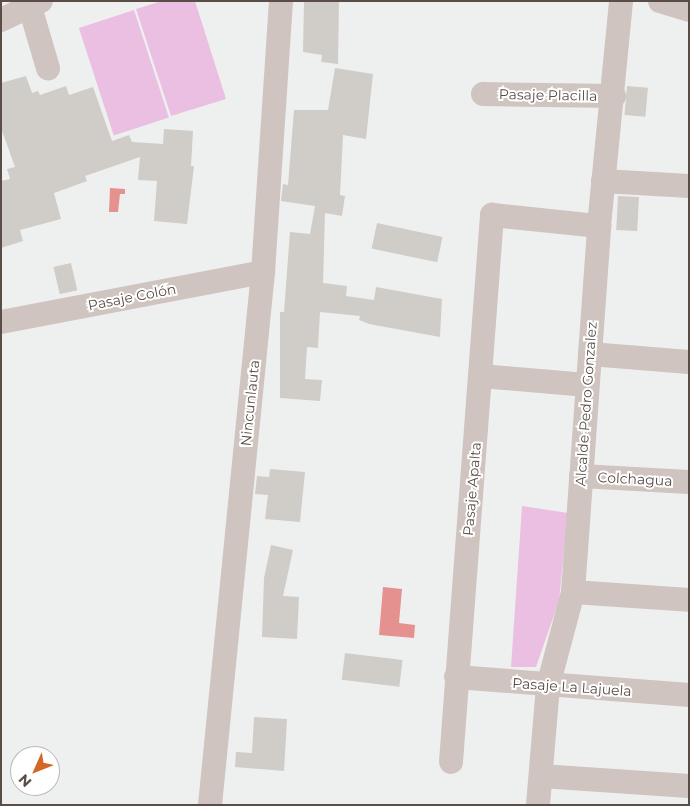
<!DOCTYPE html>
<html>
<head>
<meta charset="utf-8">
<style>
  body { margin:0 }
  #map { position:relative; width:690px; height:806px; overflow:hidden; background:#eef0f0; font-family:Montserrat,sans-serif }
  div>[style] { position:absolute }
  .green>* { inset:0; background:#ebbfe2; transform-origin:0 0 }
  .water>* { inset:0; background:#e5918f }
  .building>* { inset:0; background:#d0ccc8; transform-origin:0 0 }
  .minor>* { height:24px; margin:-12px; padding:0 12px; transform-origin:12px; border-radius:12px; background:#cfc4bf }
  span { translate:-50% -50%; white-space:nowrap; text-align:center; line-height:1.15; -webkit-text-stroke:4px #fff; paint-order:stroke }
  .street-label { font-size:14px; color:#5a4d47 }
  .frame { position:absolute; inset:0; border:2px solid #5a4d47; pointer-events:none }
  .north { position:absolute; left:10px; top:746px; width:50px; height:50px; box-sizing:border-box; background:#fff; border:1px solid #bdb8b5; border-radius:50%; rotate:226deg; font-size:14px; font-weight:700; line-height:20px; text-align:center; color:#5a4d47 }
  .north::after { content:''; display:block; margin:auto; width:18px; height:22px; background:#d36825; clip-path:polygon(50% 0,100% 100%,50% 72%,0 100%) }
</style>
</head>
<body>
<div id="map">
  <div class="green">
    <div style="clip-path:polygon(162px 1px,195px 1px,226px 99px,171px 116px,136px 9px)"></div>
    <div style="left:134px;top:10px;width:113px;height:58px;rotate:72deg"></div>
    <div style="clip-path:polygon(522px 506px,568px 513px,559px 601px,536px 667px,511px 667px)"></div>
  </div>
  <div class="water">
    <div style="clip-path:polygon(110px 188px,125px 189px,125px 194px,120px 194px,118px 212px,109px 212px)"></div>
    <div style="clip-path:polygon(383px 587px,402px 589px,399px 623px,415px 625px,414px 638px,379px 635px)"></div>
  </div>
  <div class="building">
    <div style="clip-path:polygon(304px 1px,339px 1px,338px 64px,321px 62px,322px 55px,303px 52px)"></div>
    <div style="clip-path:polygon(335px 68px,373px 74px,366px 139px,343px 135px,340px 195px,345px 196px,342px 216px,325px 213px,323px 283px,347px 286px,346px 296px,374px 300px,376px 287px,442px 299px,440px 337px,369px 324px,359px 320px,360px 316px,320px 312px,318px 348px,307px 347px,305px 379px,322px 380px,320px 401px,280px 398px,280px 312px,284px 312px,290px 232px,310px 234px,315px 206px,281px 201px,283px 184px,288px 185px,294px 110px,328px 110px)"></div>
    <div style="clip-path:polygon(26px 76px,32px 93px,38px 91px,40px 95px,66px 86px,69px 95px,93px 87px,112px 141px,129px 135px,132px 142px,163px 144px,164px 129px,193px 131px,191px 166px,194px 166px,187px 224px,154px 221px,157px 181px,138px 180px,140px 157px,85px 176px,87px 181px,54px 193px,61px 219px,20px 230px,23px 241px,1px 248px,1px 181px,10px 179px,7px 169px,15px 167px,1px 128px,1px 83px)"></div>
    <div style="left:627px;top:86px;width:21px;height:29px;rotate:5deg"></div>
    <div style="left:618px;top:196px;width:21px;height:34px;rotate:3deg"></div>
    <div style="left:377px;top:223px;width:67px;height:26px;rotate:12deg"></div>
    <div style="left:71px;top:263px;width:28px;height:18px;rotate:77deg"></div>
    <div style="clip-path:polygon(270px 469px,305px 472px,300px 522px,265px 519px,268px 495px,255px 494px,257px 476px,269px 477px)"></div>
    <div style="clip-path:polygon(271px 545px,293px 550px,283px 596px,299px 597px,297px 639px,262px 637px,264px 578px)"></div>
    <div style="left:345px;top:653px;width:58px;height:27px;rotate:7deg"></div>
    <div style="clip-path:polygon(254px 717px,287px 719px,284px 771px,235px 767px,236px 752px,252px 753px)"></div>
  </div>
  <div class="minor">
    <div style="left:660px;top:1px;width:30px;rotate:17deg"></div>
    <div style="left:30px;top:7px;width:64px;rotate:73.6deg"></div>
    <div style="left:1px;top:20px;width:44px;rotate:-25.4deg"></div>
    <div style="left:483px;top:94px;width:131px;rotate:0.9deg"></div>
    <div style="left:603px;top:181px;width:86px;rotate:3.3deg"></div>
    <div style="left:1px;top:322px;width:267px;rotate:-10.8deg"></div>
    <div style="left:590px;top:354px;width:99px;rotate:4.6deg"></div>
    <div style="left:481px;top:376px;width:106px;rotate:4.9deg"></div>
    <div style="left:581px;top:476px;width:108px;rotate:3.2deg"></div>
    <div style="left:573px;top:592px;width:116px;rotate:3.9deg"></div>
    <div style="left:456px;top:677px;width:234px;rotate:4.4deg"></div>
    <div style="left:451px;top:762px;width:549px;rotate:-85.71deg"></div>
    <div style="left:492px;top:215px;width:108px;rotate:5.9deg"></div>
    <div style="left:541px;top:776px;width:148px;rotate:3.9deg"></div>
    <div style="left:210px;top:805px;width:536px;rotate:-84.32deg"></div>
    <div style="left:263px;top:272px;width:272px;rotate:-86.2deg"></div>
    <div style="left:538px;top:805px;width:119px;rotate:-85.2deg"></div>
    <div style="left:548px;top:686px;width:97px;rotate:-75.1deg"></div>
    <div style="left:573px;top:592px;width:367px;rotate:-85.9deg"></div>
    <div style="left:599px;top:226px;width:226px;rotate:-84.4deg"></div>
  </div>
  <div class="street-label">
    <span style="left:548px;top:95px;rotate:1deg">Pasaje Placilla</span>
    <span style="left:132px;top:297px;rotate:-11deg">Pasaje Colón</span>
    <span style="left:250px;top:403px;rotate:-84deg">Nincunlauta</span>
    <span style="left:586px;top:404px;rotate:-86deg">Alcalde Pedro Gonzalez</span>
    <span style="left:635px;top:479px;rotate:3deg">Colchagua</span>
    <span style="left:472px;top:489px;rotate:-85deg">Pasaje Apalta</span>
    <span style="left:572px;top:687px;rotate:4deg">Pasaje La Lajuela</span>
  </div>
  <div class="frame"></div>
  <div class="north">N</div>
</div>
</body>
</html>
